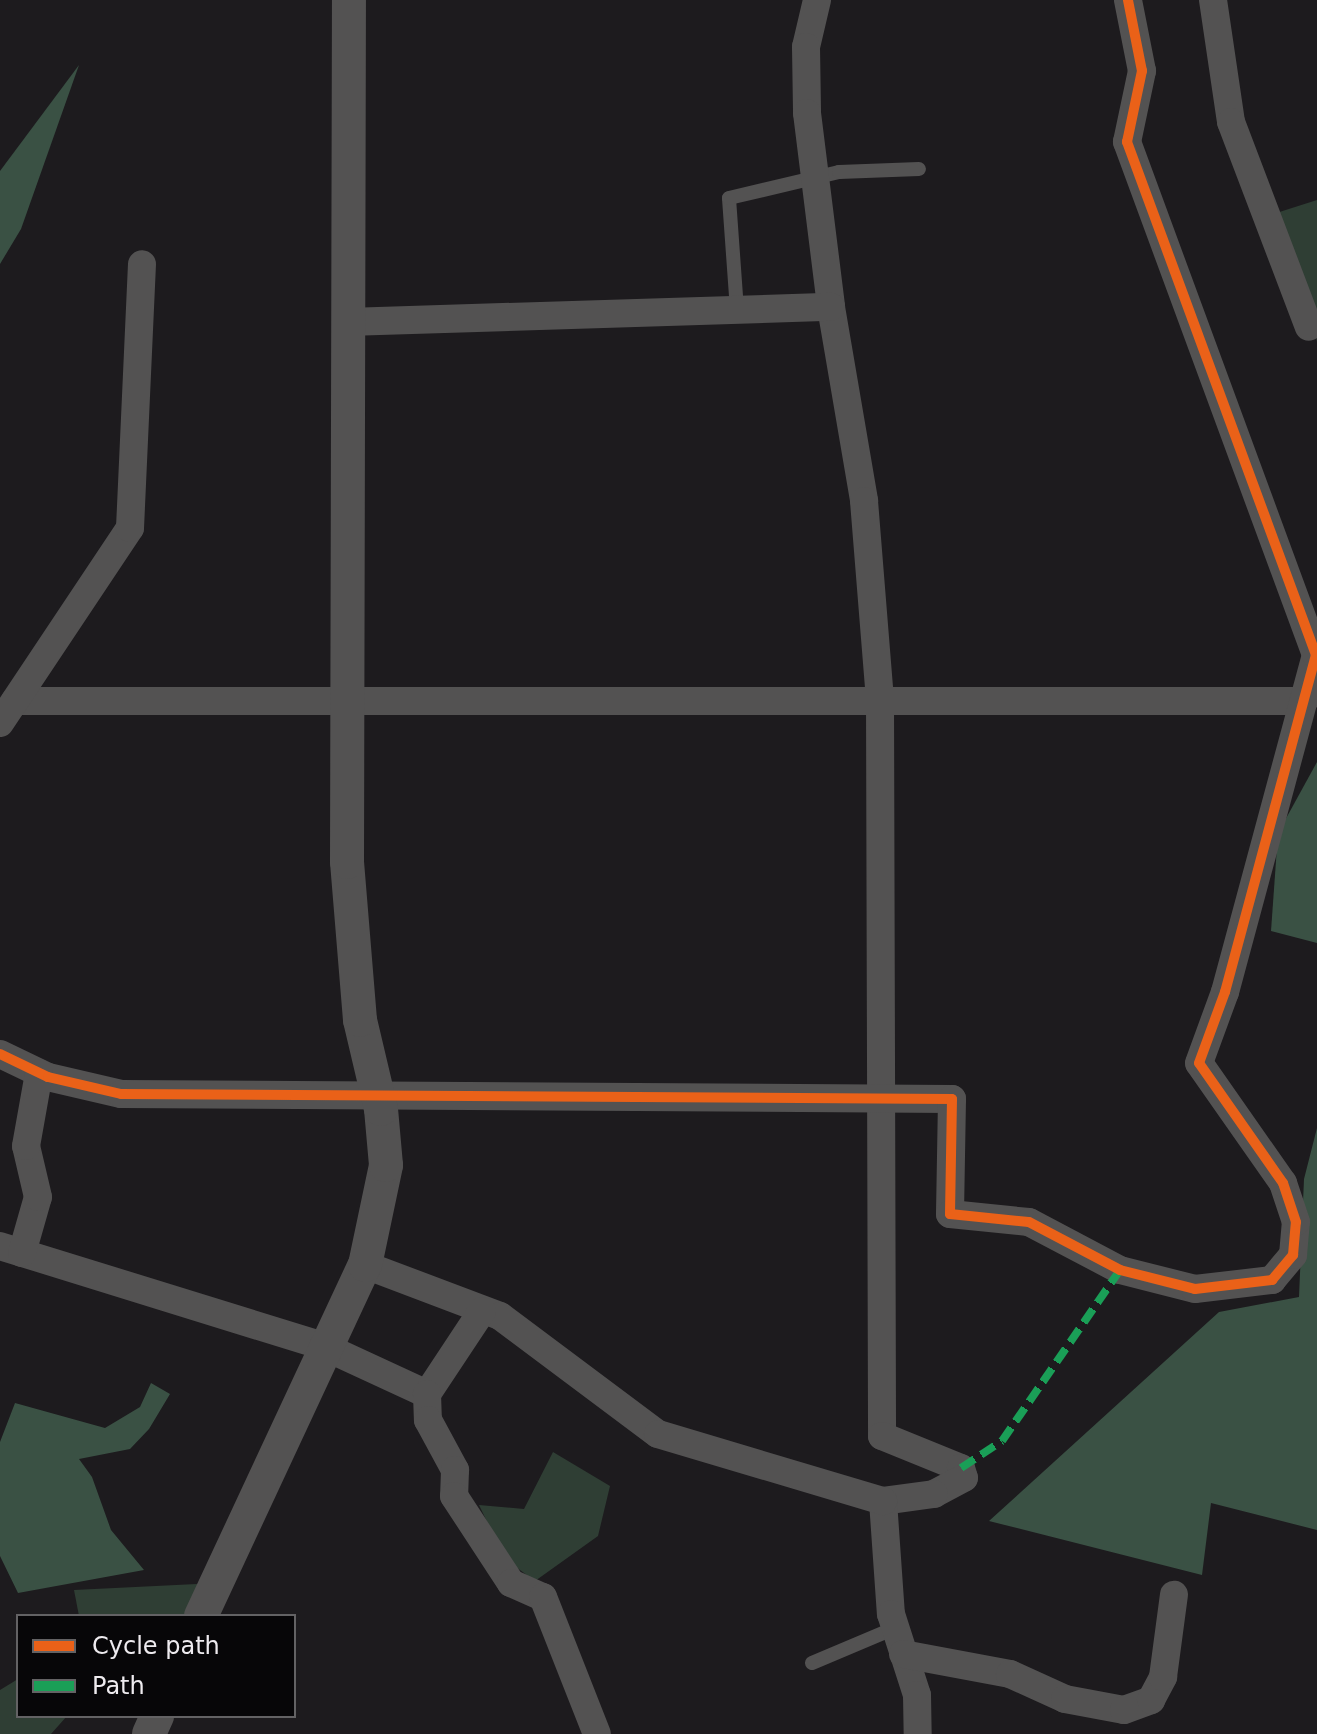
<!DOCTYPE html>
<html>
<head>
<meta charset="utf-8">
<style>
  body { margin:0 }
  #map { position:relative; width:1317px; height:1734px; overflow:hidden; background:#1d1b1e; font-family:"DejaVu Sans",sans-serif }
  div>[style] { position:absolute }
  .green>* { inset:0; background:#2f3e34 }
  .forest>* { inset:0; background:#3a5144 }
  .service>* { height:14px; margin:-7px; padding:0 7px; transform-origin:7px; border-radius:7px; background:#535252 }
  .minor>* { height:28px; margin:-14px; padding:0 14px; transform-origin:14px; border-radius:14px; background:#535252 }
  .tertiary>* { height:34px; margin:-17px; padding:0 17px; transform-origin:17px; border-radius:17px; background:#535252 }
  .quiet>* { height:8px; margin-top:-4px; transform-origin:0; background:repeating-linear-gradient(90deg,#1a9f57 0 16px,transparent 0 24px) }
  .cycleway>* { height:10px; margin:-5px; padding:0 5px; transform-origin:5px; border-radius:5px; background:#ea6118 }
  span { translate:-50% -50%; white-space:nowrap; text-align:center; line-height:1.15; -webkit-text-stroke:6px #070608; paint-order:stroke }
  .legend { position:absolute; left:16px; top:1614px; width:280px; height:104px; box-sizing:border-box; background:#070608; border:2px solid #636264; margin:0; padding:10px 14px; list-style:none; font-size:24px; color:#eeebef }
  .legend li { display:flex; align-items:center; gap:16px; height:40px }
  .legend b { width:40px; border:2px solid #636264 }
</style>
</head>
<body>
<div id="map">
  <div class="green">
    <div style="clip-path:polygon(1317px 200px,1317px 342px,1314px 324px,1267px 216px)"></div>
    <div style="clip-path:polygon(553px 1452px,610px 1486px,598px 1536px,535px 1581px,505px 1559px,479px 1505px,524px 1509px)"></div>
    <div style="clip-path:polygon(217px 1583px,201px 1616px,79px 1616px,74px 1590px)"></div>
    <div style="clip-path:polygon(18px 1679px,18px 1716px,67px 1716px,51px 1734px,0 1734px,0 1690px)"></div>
  </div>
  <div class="forest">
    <div style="clip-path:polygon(79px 65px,21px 229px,0 264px,0 171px)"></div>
    <div style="clip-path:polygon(1317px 762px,1317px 943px,1271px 931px,1278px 833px)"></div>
    <div style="clip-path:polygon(1317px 1128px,1317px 1530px,1211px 1503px,1202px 1575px,989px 1521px,1219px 1312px,1299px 1297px,1304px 1179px)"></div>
    <div style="clip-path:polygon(151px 1383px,170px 1394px,149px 1429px,130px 1449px,79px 1459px,92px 1477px,111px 1530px,144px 1570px,18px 1593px,0 1556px,0 1442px,15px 1403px,105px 1428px,140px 1407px)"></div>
  </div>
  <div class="service">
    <div style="left:737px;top:310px;width:112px;rotate:-94.1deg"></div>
    <div style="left:729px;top:198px;width:113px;rotate:-13.3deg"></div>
    <div style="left:839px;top:172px;width:80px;rotate:-2.1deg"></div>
    <div style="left:812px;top:1663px;width:90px;rotate:-22.9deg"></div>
  </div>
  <div class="minor">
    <div style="left:817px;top:0;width:48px;rotate:103.2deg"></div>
    <div style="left:806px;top:47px;width:66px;rotate:89.1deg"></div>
    <div style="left:807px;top:113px;width:195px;rotate:82.9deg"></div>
    <div style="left:831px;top:307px;width:197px;rotate:80.3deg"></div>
    <div style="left:864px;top:501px;width:202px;rotate:85.4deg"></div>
    <div style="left:880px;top:702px;width:734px;rotate:89.84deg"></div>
    <div style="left:882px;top:1436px;width:85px;rotate:22.1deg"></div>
    <div style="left:961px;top:1468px;width:10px;rotate:73deg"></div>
    <div style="left:964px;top:1478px;width:34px;rotate:152deg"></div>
    <div style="left:934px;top:1494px;width:51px;rotate:172.2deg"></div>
    <div style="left:883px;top:1501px;width:113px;rotate:86deg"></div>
    <div style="left:891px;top:1614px;width:85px;rotate:72.2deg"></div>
    <div style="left:917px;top:1695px;width:39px;rotate:89deg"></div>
    <div style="left:1213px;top:0;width:123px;rotate:81.6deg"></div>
    <div style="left:1231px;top:122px;width:219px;rotate:69.2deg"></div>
    <div style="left:347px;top:322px;width:484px;rotate:-1.8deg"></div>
    <div style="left:15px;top:701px;width:1289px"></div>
    <div style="left:0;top:723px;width:234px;rotate:-56.3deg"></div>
    <div style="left:130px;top:528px;width:264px;rotate:-87.4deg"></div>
    <div style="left:0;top:1054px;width:53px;rotate:25.6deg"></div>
    <div style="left:48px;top:1077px;width:75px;rotate:13.1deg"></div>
    <div style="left:121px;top:1094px;width:831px;rotate:0.34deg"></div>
    <div style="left:952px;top:1099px;width:115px;rotate:91deg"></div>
    <div style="left:950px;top:1214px;width:79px;rotate:5.8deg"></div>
    <div style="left:1029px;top:1222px;width:103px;rotate:27.8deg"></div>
    <div style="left:1120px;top:1270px;width:77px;rotate:14.2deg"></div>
    <div style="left:1195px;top:1289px;width:78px;rotate:-6.7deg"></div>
    <div style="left:1272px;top:1280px;width:33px;rotate:-50deg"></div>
    <div style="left:1293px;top:1255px;width:33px;rotate:-85deg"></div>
    <div style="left:1296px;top:1222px;width:41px;rotate:-108.4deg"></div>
    <div style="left:1283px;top:1183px;width:146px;rotate:-125deg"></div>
    <div style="left:1199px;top:1063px;width:76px;rotate:-69.9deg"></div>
    <div style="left:1225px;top:992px;width:349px;rotate:-74.9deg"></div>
    <div style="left:1316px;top:655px;width:547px;rotate:-110.22deg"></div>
    <div style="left:1127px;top:142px;width:73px;rotate:-78.1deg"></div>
    <div style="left:1142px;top:71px;width:72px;rotate:-101.2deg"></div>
    <div style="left:0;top:1246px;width:338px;rotate:17.2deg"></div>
    <div style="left:323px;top:1346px;width:115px;rotate:24.8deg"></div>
    <div style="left:22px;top:1253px;width:58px;rotate:-74.1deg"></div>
    <div style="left:38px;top:1197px;width:52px;rotate:-103.2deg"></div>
    <div style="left:26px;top:1146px;width:74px;rotate:-79.9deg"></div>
    <div style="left:365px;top:1265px;width:144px;rotate:20.7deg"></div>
    <div style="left:500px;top:1316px;width:197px;rotate:36.8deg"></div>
    <div style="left:658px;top:1434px;width:235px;rotate:16.6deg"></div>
    <div style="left:482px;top:1311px;width:100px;rotate:123.5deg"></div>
    <div style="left:427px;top:1394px;width:26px;rotate:88deg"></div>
    <div style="left:428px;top:1420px;width:57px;rotate:61.6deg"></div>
    <div style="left:455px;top:1470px;width:26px;rotate:92deg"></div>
    <div style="left:454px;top:1496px;width:104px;rotate:56.8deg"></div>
    <div style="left:511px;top:1583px;width:35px;rotate:24deg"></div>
    <div style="left:543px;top:1597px;width:147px;rotate:68.5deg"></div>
    <div style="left:903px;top:1654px;width:109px;rotate:10.6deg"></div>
    <div style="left:1010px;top:1674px;width:60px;rotate:24.4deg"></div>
    <div style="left:1065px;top:1699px;width:60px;rotate:10.6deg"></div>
    <div style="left:1124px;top:1710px;width:29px;rotate:-20deg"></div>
    <div style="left:1151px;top:1700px;width:26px;rotate:-62deg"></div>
    <div style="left:1163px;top:1677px;width:83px;rotate:-82.4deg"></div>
  </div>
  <div class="tertiary">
    <div style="left:201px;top:1616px;width:387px;rotate:-65deg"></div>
    <div style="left:365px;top:1265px;width:102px;rotate:-78.1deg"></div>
    <div style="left:386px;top:1165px;width:56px;rotate:-95.1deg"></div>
    <div style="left:381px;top:1109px;width:91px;rotate:-103.3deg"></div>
    <div style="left:360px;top:1020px;width:159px;rotate:-94.7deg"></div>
    <div style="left:347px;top:862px;width:862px;rotate:-89.87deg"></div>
    <div style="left:149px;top:1734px;width:20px;rotate:-66deg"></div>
  </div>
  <div class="quiet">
    <div style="left:961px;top:1468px;width:49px;rotate:-33.4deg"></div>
    <div style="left:1002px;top:1441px;width:208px;rotate:-55.4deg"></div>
  </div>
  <div class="cycleway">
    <div style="left:0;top:1054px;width:53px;rotate:25.6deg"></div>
    <div style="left:48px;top:1077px;width:75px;rotate:13.1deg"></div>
    <div style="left:121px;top:1094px;width:831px;rotate:0.34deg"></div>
    <div style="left:952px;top:1099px;width:115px;rotate:91deg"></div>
    <div style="left:950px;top:1214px;width:79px;rotate:5.8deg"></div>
    <div style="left:1029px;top:1222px;width:103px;rotate:27.8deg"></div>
    <div style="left:1120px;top:1270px;width:77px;rotate:14.2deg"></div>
    <div style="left:1195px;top:1289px;width:78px;rotate:-6.7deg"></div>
    <div style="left:1272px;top:1280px;width:33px;rotate:-50deg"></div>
    <div style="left:1293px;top:1255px;width:33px;rotate:-85deg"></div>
    <div style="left:1296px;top:1222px;width:41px;rotate:-108.4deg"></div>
    <div style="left:1283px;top:1183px;width:146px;rotate:-125deg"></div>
    <div style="left:1199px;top:1063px;width:76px;rotate:-69.9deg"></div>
    <div style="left:1225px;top:992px;width:349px;rotate:-74.9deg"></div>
    <div style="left:1316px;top:655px;width:547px;rotate:-110.22deg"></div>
    <div style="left:1127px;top:142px;width:73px;rotate:-78.1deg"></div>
    <div style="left:1142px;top:71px;width:72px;rotate:-101.2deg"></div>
  </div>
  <ul class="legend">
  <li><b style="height:10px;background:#ea6118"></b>Cycle path</li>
  <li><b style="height:10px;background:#1a9f57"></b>Path</li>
  </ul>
</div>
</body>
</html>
